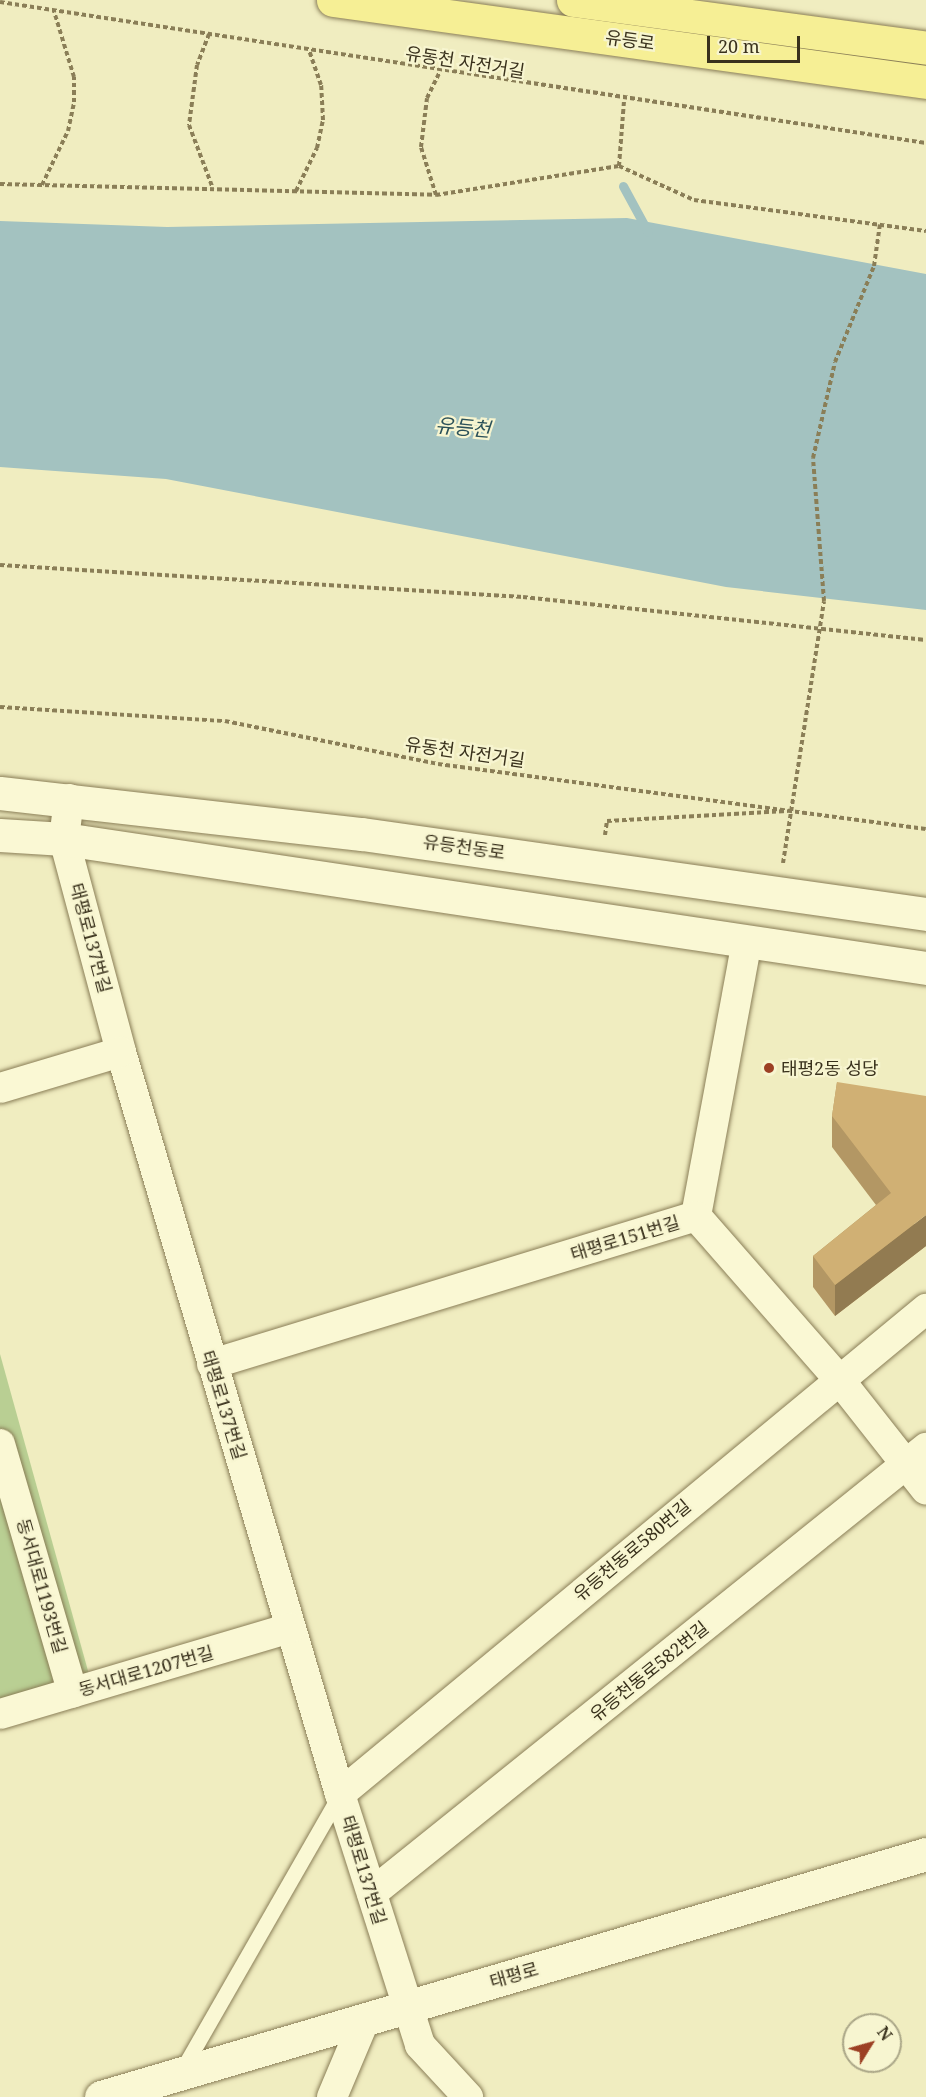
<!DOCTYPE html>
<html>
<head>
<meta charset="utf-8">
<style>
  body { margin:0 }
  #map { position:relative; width:926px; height:2097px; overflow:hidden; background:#f0edc0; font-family:"Noto Serif","Noto Sans KR",serif }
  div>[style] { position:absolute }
  .green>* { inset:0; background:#b9cf93 }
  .water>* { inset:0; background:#a3c2c0 }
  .stream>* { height:9px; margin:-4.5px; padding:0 4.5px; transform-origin:4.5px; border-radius:4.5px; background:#a3c2c0 }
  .path>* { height:4px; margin-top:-2px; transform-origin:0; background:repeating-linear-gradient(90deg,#8a7e57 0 4.5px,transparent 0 7.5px) }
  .roads { filter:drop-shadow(0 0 2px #8a7e57) drop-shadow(0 0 2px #8a7e57) }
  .service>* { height:15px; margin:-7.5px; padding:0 7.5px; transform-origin:7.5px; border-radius:7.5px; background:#faf8d4 }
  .minor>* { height:30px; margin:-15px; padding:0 15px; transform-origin:15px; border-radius:15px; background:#faf8d4 }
  .secondary>* { height:33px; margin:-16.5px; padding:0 16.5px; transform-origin:16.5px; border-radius:16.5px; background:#faf8d4 }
  .primary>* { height:33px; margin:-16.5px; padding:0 16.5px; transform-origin:16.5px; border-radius:16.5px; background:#f6ef95 }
  .wall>* { inset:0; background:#b39764 }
  .shaded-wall>* { inset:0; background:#927b51 }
  .building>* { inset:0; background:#d0b074 }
  .dots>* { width:16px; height:16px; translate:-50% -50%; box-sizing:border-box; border:3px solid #f7f5d0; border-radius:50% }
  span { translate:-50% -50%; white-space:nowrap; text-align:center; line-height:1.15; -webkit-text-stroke:4.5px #f7f5d0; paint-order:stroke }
  .street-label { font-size:18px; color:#39311c }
  .poi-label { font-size:18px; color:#39311c }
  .left { translate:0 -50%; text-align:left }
  .water-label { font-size:20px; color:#2b5159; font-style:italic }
  .north { position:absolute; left:842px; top:2013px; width:60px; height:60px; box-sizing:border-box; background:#f7f5d0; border:2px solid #aba788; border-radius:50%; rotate:53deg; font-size:16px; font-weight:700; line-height:24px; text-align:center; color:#39311c }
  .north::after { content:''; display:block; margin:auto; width:21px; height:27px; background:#9c4024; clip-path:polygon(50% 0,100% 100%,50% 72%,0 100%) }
  .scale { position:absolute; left:707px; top:36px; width:93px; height:27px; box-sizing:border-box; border:3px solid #39311c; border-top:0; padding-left:8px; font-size:18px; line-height:21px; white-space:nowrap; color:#39311c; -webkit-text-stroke:4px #f7f5d0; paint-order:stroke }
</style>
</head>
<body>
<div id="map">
  <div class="green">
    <div style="clip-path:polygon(0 1354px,90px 1678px,0 1702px)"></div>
  </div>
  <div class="water">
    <div style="clip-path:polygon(627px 218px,926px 274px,926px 610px,726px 587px,166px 479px,0 467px,0 221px,167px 227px)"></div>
  </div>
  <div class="stream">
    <div style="left:623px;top:186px;width:52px;rotate:61.5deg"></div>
  </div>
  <div class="path">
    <div style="left:0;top:2px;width:937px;rotate:8.66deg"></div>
    <div style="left:209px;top:34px;width:33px;rotate:111deg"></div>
    <div style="left:197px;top:65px;width:61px;rotate:97.6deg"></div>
    <div style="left:189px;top:125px;width:68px;rotate:69.4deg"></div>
    <div style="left:619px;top:166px;width:65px;rotate:-85.6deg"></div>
    <div style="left:0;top:184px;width:436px;rotate:1.4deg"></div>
    <div style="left:436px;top:195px;width:185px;rotate:-9deg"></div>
    <div style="left:619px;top:166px;width:82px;rotate:24.4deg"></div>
    <div style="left:694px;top:200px;width:234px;rotate:7.6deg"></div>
    <div style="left:42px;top:185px;width:60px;rotate:-64.3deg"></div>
    <div style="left:68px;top:131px;width:30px;rotate:-78deg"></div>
    <div style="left:74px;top:102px;width:25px;rotate:-90deg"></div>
    <div style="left:74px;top:77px;width:69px;rotate:-106.9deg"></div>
    <div style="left:296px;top:191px;width:48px;rotate:-64deg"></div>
    <div style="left:317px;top:148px;width:29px;rotate:-78deg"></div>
    <div style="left:323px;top:120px;width:35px;rotate:-93deg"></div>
    <div style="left:321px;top:85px;width:37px;rotate:-109deg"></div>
    <div style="left:436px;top:195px;width:50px;rotate:-107.4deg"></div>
    <div style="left:421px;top:147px;width:49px;rotate:-83deg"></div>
    <div style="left:427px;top:98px;width:30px;rotate:-64deg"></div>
    <div style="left:0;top:565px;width:524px;rotate:3.5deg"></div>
    <div style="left:523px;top:597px;width:405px;rotate:6.1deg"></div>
    <div style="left:0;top:707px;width:225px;rotate:3.6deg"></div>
    <div style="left:225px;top:721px;width:217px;rotate:11.4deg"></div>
    <div style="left:438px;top:764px;width:492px;rotate:7.6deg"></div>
    <div style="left:605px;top:835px;width:14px;rotate:-82deg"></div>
    <div style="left:607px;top:821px;width:181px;rotate:-3.2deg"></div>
    <div style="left:783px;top:863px;width:265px;rotate:-81.1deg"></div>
    <div style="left:824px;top:601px;width:143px;rotate:-94.4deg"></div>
    <div style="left:813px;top:458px;width:98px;rotate:-77.1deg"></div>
    <div style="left:835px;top:362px;width:104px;rotate:-67.9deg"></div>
    <div style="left:874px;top:266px;width:42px;rotate:-81.9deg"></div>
  </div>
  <div class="roads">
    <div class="service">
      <div style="left:182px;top:2070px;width:318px;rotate:-60.2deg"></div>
    </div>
    <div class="minor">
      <div style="left:69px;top:799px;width:40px;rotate:97.1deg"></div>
      <div style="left:64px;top:839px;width:220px;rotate:75deg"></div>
      <div style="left:121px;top:1052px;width:774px;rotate:73.56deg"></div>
      <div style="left:340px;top:1794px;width:263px;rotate:72.3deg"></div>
      <div style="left:420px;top:2045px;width:71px;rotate:47.3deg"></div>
      <div style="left:0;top:1088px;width:126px;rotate:-16.6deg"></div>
      <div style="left:696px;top:1216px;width:276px;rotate:-79.5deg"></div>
      <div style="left:212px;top:1364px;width:506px;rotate:-17deg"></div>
      <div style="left:696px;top:1216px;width:215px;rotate:48.8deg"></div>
      <div style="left:838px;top:1378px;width:142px;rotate:51.8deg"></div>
      <div style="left:0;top:1444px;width:259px;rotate:73.7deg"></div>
      <div style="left:0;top:1714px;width:303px;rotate:-16.5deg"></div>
      <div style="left:340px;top:1794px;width:761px;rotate:-39.61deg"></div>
      <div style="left:372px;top:1893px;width:711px;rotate:-38.77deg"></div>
      <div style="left:332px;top:2097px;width:85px;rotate:-67.1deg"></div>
    </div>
    <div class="secondary">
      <div style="left:0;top:793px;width:364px;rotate:6.5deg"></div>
      <div style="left:362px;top:834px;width:570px;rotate:8.07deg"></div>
      <div style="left:0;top:835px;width:64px;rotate:3.6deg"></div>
      <div style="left:64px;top:839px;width:872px;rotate:8.51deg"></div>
      <div style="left:101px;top:2097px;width:860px;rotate:-16.41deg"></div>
    </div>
    <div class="primary">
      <div style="left:333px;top:0;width:599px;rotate:7.87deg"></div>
      <div style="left:573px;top:0;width:356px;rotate:7.7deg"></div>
    </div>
  </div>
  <div class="wall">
    <div style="clip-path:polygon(837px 1082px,926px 1246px,835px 1316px,813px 1287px,813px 1256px,876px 1205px,832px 1147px,832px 1116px)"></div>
  </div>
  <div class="shaded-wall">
    <div style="clip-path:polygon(926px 1215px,926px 1246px,835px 1316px,835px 1285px)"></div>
  </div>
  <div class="building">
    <div style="clip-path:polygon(837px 1082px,926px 1096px,926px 1215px,835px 1285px,813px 1256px,891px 1193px,832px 1116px)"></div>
  </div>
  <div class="dots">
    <div style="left:769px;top:1068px;background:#9c4024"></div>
  </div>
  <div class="street-label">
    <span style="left:630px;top:40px;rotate:8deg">유등로</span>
    <span style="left:465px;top:62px;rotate:9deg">유동천 자전거길</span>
    <span style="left:465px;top:752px;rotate:8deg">유동천 자전거길</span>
    <span style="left:464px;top:847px;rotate:8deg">유등천동로</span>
    <span style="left:91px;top:938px;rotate:75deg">태평로137번길</span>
    <span style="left:625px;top:1238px;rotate:-17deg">태평로151번길</span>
    <span style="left:224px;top:1405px;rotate:73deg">태평로137번길</span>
    <span style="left:632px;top:1550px;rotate:-40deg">유등천동로580번길</span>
    <span style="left:42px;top:1586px;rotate:74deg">동서대로1193번길</span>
    <span style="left:146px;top:1671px;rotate:-16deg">동서대로1207번길</span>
    <span style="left:649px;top:1671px;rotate:-39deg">유등천동로582번길</span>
    <span style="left:364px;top:1870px;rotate:73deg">태평로137번길</span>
    <span style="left:514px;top:1975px;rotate:-16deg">태평로</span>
  </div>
  <div class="poi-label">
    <span class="left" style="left:781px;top:1068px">태평2동 성당</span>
  </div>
  <div class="water-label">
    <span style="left:463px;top:427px;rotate:5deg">유등천</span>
  </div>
  <div class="north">N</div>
  <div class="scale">20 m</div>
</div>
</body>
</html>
